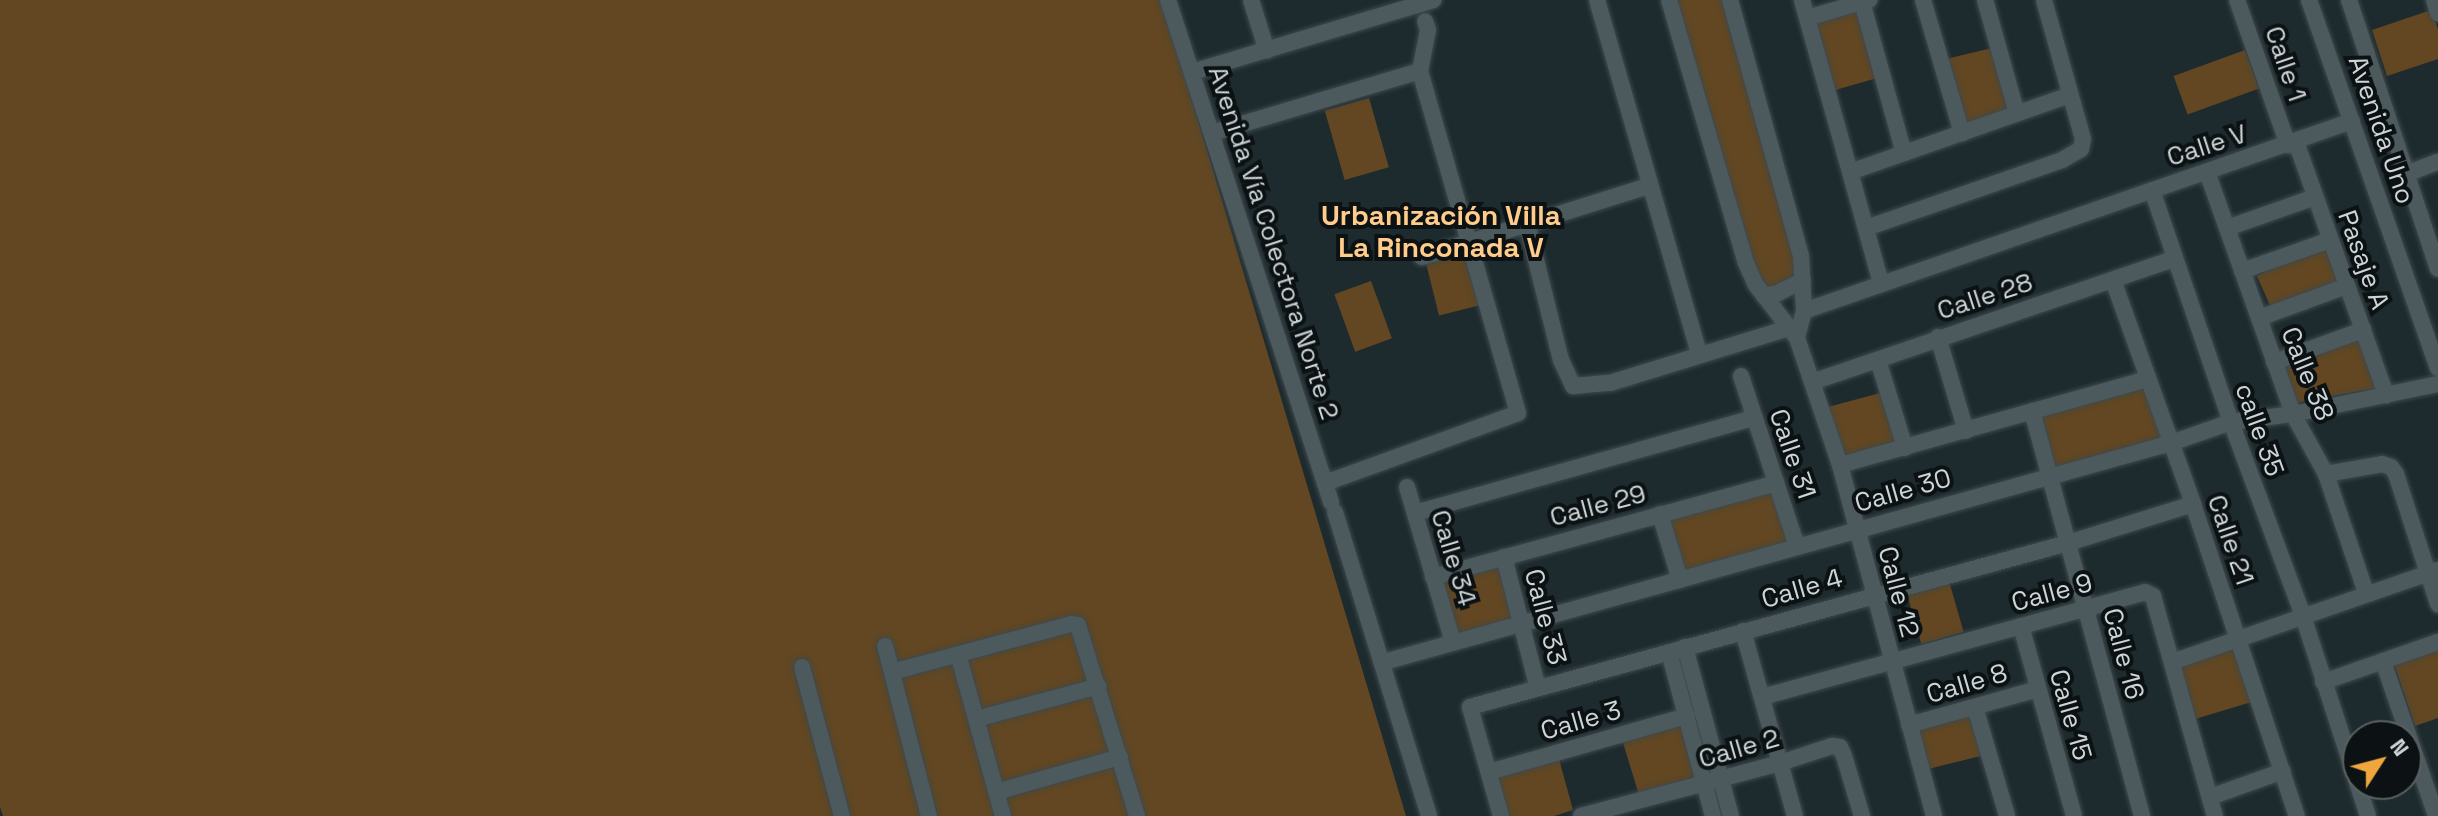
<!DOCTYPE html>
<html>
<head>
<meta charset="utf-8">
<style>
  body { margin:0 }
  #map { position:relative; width:2438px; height:816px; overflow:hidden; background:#1e2b2e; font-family:"Space Grotesk",sans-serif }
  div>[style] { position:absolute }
  .green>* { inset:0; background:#624722; transform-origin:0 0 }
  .roads { filter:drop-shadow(0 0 2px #3e494c) drop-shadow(0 0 2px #3e494c) }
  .minor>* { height:16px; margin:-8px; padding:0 8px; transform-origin:8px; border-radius:8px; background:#4c5a5e }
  span { translate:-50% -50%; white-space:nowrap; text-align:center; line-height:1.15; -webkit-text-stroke:8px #0c1214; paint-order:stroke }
  .street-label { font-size:26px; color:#cdd5d7 }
  .neighbourhood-label { font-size:28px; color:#ffcc8b; font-weight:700 }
  .north { position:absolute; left:2342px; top:720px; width:80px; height:80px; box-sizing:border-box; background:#0c1214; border:2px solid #596062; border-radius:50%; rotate:54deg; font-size:22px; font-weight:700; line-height:32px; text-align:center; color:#cdd5d7 }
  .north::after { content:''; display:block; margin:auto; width:28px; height:36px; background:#efa73d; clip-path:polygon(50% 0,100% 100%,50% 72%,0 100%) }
</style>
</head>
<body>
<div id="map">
  <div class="green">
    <div style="clip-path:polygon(0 0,1162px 0,1406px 816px,3px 816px,0 807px)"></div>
    <div style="clip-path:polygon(1675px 0,1726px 0,1798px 255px,1795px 272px,1787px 287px,1767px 287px,1755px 275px)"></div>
    <div style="clip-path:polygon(1856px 9px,1877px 78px,1832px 91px,1813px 26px,1816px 20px)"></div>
    <div style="clip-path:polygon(2431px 10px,2438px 29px,2438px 59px,2387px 76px,2372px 30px)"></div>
    <div style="clip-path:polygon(1992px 48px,2007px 109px,1966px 125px,1946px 59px)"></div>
    <div style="left:2245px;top:50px;width:41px;height:76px;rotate:70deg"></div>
    <div style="left:1369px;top:98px;width:72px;height:46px;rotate:74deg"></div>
    <div style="left:2328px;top:244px;width:43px;height:78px;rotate:66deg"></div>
    <div style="left:1466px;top:250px;width:57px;height:42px;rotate:76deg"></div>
    <div style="left:1371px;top:281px;width:61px;height:39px;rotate:70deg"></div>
    <div style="clip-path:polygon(2361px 335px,2382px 387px,2296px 403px,2281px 362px)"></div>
    <div style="clip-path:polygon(2143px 385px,2162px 439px,2055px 469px,2038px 418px,2042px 413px)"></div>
    <div style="left:1884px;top:392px;width:51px;height:60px;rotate:75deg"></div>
    <div style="clip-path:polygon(1772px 491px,1788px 540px,1786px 543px,1688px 572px,1682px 569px,1668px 525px,1671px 518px)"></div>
    <div style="clip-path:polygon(1495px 567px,1500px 569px,1513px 618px,1459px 636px,1440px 584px,1443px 580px)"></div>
    <div style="left:1949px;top:581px;width:53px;height:44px;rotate:74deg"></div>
    <div style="clip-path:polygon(2438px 644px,2438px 718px,2415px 726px,2394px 664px)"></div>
    <div style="clip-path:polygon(2234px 648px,2255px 701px,2195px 719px,2181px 669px,2184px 664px)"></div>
    <div style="left:1971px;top:713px;width:44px;height:56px;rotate:76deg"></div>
    <div style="left:1680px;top:724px;width:57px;height:60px;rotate:73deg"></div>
    <div style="clip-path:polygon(1559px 759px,1573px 810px,1554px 816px,1507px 816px,1496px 777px)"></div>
  </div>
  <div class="roads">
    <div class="minor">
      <div style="left:1168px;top:0;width:528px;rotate:72.01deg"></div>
      <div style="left:1251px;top:0;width:53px;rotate:72.6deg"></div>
      <div style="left:1597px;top:0;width:368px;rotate:73.9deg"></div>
      <div style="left:1669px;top:0;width:274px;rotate:73.7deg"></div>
      <div style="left:1746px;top:263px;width:24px;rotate:66deg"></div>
      <div style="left:1756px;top:285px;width:67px;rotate:52.3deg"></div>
      <div style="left:1797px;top:338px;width:134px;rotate:71.3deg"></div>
      <div style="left:1840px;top:465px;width:363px;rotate:75deg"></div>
      <div style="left:1730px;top:0;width:266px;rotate:74.5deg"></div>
      <div style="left:1801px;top:256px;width:55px;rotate:86.9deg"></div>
      <div style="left:1804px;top:311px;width:28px;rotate:105deg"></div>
      <div style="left:1802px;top:0;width:294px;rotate:74.4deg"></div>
      <div style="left:1923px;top:0;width:139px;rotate:73.7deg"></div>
      <div style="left:1985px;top:0;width:118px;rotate:74.3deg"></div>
      <div style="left:2237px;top:0;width:154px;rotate:70.6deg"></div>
      <div style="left:2309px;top:0;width:390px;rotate:70.7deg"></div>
      <div style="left:2349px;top:0;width:283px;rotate:71.7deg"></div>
      <div style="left:2434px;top:0;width:14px;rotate:73deg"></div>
      <div style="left:1862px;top:2px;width:157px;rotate:74.5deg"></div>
      <div style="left:1807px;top:18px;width:65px;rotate:-16.2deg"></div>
      <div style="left:1192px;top:72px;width:252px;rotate:-16.6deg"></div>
      <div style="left:1212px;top:133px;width:217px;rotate:-16.6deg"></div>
      <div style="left:2296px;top:142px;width:269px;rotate:70.4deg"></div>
      <div style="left:1850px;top:172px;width:233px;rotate:-19.3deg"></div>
      <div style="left:2207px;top:172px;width:257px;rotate:70.4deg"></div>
      <div style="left:2293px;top:414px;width:68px;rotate:61.2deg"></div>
      <div style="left:2326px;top:474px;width:126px;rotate:71.4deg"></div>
      <div style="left:2406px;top:174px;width:34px;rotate:-21deg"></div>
      <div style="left:2152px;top:190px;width:245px;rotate:71.2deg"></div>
      <div style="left:2231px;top:422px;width:207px;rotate:69.6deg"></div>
      <div style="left:2303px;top:616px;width:210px;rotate:72deg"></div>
      <div style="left:1527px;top:224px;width:140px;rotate:76deg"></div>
      <div style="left:1561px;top:360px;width:29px;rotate:65deg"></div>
      <div style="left:1573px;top:386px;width:37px;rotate:-5deg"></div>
      <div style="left:1610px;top:383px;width:187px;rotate:-17.1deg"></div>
      <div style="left:1866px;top:228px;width:207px;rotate:-19.1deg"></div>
      <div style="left:2062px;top:160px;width:22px;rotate:-30deg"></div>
      <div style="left:2081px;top:149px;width:10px;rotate:-79deg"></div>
      <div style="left:2083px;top:139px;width:144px;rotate:-105.7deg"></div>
      <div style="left:2227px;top:228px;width:93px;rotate:-19.4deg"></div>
      <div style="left:1422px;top:257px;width:238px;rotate:-17.4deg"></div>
      <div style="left:2242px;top:271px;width:93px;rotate:-19.4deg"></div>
      <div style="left:2113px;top:280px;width:238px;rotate:70.3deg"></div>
      <div style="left:2193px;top:504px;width:329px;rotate:71.6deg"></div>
      <div style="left:1764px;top:296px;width:14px;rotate:-12deg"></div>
      <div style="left:1778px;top:293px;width:28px;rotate:-27deg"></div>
      <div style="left:1804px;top:311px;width:580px;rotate:-19.12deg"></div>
      <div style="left:2259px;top:318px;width:94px;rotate:-20deg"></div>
      <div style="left:1938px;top:337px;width:98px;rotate:73.4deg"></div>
      <div style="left:1878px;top:360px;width:92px;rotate:72.9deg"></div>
      <div style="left:2274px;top:362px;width:95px;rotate:-19.8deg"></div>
      <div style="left:1741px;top:376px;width:179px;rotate:71.8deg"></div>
      <div style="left:1812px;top:382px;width:382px;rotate:-18.8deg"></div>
      <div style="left:2032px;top:411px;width:420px;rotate:74.8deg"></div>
      <div style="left:1840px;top:465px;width:320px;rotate:-15.6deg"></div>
      <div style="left:2326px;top:474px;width:57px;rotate:-10.1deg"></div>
      <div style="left:2382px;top:464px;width:9px;rotate:18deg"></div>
      <div style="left:2391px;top:467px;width:9px;rotate:54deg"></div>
      <div style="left:2396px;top:474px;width:137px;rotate:72.1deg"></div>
      <div style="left:1325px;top:483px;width:205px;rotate:-19.9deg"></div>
      <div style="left:1518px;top:413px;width:356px;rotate:-106deg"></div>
      <div style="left:1420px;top:71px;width:42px;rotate:-79deg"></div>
      <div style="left:1428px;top:30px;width:9px;rotate:-108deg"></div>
      <div style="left:1407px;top:487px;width:162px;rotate:73.5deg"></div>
      <div style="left:1335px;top:512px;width:318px;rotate:72.8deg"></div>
      <div style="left:1415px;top:513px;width:352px;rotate:-15.7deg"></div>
      <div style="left:1660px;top:514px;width:69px;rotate:73.1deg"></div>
      <div style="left:1504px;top:557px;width:135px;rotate:75.5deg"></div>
      <div style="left:1433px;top:577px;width:356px;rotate:-15.3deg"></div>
      <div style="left:2021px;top:626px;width:197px;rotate:74.4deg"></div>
      <div style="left:1743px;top:631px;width:192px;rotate:74.3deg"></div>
      <div style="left:885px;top:646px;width:176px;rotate:75.5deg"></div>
      <div style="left:1685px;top:647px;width:175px;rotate:74.8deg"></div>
      <div style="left:1669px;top:652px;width:170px;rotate:75deg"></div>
      <div style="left:958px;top:654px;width:168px;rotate:74.5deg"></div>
      <div style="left:2383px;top:661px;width:164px;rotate:71.1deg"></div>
      <div style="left:1384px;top:662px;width:817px;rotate:-15.55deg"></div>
      <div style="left:2171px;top:443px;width:64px;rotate:-19.3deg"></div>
      <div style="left:2231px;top:422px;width:63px;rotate:-7.4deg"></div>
      <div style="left:2293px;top:414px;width:148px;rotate:-11.7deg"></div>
      <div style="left:2172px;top:662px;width:281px;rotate:-19.1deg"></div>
      <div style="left:802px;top:667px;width:154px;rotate:75deg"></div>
      <div style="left:892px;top:672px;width:185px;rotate:-15deg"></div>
      <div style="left:1071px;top:624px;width:7px;rotate:8deg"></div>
      <div style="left:1078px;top:625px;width:200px;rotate:72.8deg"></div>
      <div style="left:2323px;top:682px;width:122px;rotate:-19.2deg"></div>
      <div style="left:1762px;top:697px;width:397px;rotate:-15.3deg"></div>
      <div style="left:2145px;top:592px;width:9px;rotate:27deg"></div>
      <div style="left:2153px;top:596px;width:229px;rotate:74.3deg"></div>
      <div style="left:1975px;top:707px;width:114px;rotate:73.6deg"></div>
      <div style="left:976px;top:719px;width:127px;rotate:-15deg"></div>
      <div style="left:1909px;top:725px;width:134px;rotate:-15.6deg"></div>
      <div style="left:1489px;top:772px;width:206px;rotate:-15.8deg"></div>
      <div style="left:996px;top:792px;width:129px;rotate:-15.8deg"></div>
      <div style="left:2210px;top:797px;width:77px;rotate:-19.6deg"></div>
      <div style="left:1501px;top:816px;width:113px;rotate:-105.9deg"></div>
      <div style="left:1470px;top:707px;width:620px;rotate:-15.34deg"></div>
      <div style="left:2068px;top:543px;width:131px;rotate:-17.3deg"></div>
      <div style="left:1581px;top:816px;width:206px;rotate:-14.9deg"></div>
      <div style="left:1780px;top:763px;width:55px;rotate:-18.1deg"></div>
      <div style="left:1832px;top:746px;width:8px;rotate:7deg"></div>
      <div style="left:1840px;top:747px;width:10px;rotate:66deg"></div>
      <div style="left:1844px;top:756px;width:63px;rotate:73.3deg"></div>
    </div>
  </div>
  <div class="street-label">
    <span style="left:2285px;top:64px;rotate:71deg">Calle 1</span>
    <span style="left:2381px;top:130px;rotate:71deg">Avenida Uno</span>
    <span style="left:2207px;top:146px;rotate:-18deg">Calle V</span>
    <span style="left:1273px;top:243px;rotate:72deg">Avenida Vía Colectora Norte 2</span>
    <span style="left:2363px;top:260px;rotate:70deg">Pasaje A</span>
    <span style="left:1985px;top:297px;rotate:-18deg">Calle 28</span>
    <span style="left:2307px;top:374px;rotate:68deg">Calle 38</span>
    <span style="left:2259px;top:430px;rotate:70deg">calle 35</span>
    <span style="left:1792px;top:454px;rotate:71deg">Calle 31</span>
    <span style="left:1903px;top:491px;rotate:-16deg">Calle 30</span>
    <span style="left:1598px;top:506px;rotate:-15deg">Calle 29</span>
    <span style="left:2230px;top:540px;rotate:71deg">Calle 21</span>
    <span style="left:1453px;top:558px;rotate:73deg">Calle 34</span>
    <span style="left:1802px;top:589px;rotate:-16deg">Calle 4</span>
    <span style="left:1898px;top:592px;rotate:75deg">Calle 12</span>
    <span style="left:2052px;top:593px;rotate:-15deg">Calle 9</span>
    <span style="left:1545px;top:617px;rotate:75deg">Calle 33</span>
    <span style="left:2123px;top:654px;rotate:75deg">Calle 16</span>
    <span style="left:1967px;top:684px;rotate:-16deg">Calle 8</span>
    <span style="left:2070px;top:715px;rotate:74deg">Calle 15</span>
    <span style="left:1581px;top:721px;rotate:-16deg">Calle 3</span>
    <span style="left:1739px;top:749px;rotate:-16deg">Calle 2</span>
  </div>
  <div class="neighbourhood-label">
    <span style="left:1441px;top:231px">Urbanización Villa<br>La Rinconada V</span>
  </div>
  <div class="north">N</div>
</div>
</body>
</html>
